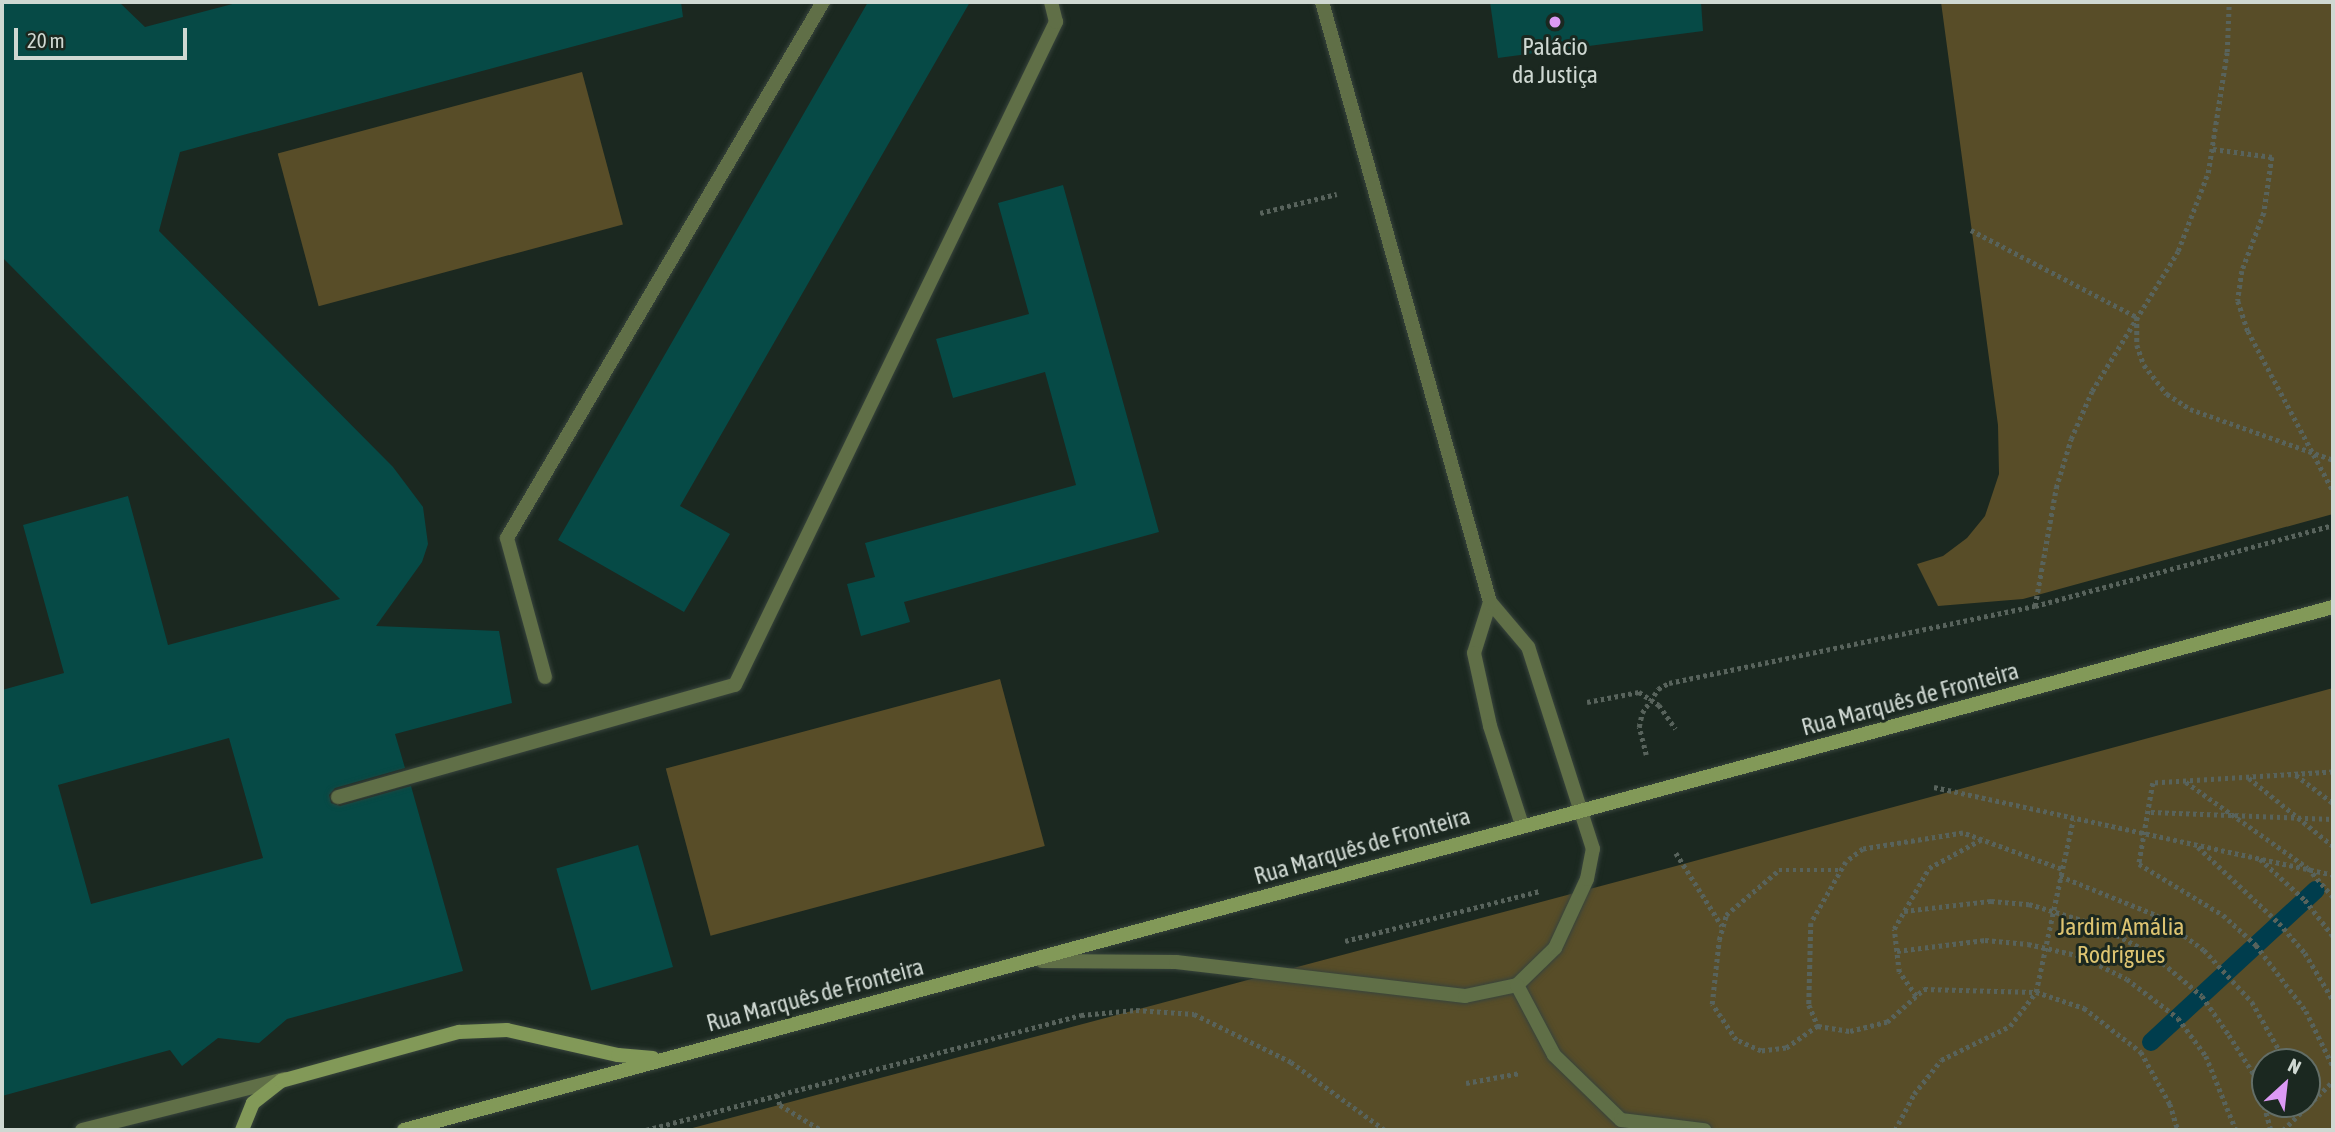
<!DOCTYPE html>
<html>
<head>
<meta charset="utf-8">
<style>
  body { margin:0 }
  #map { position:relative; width:2335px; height:1132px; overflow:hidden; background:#1b2820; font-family:"Asap Condensed",sans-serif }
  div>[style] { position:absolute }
  .green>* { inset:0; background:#584d28; transform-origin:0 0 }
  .stream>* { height:18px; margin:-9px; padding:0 9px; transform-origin:9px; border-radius:9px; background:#003d4d }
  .building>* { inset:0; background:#064a46; transform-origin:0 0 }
  .path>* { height:4.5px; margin-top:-2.25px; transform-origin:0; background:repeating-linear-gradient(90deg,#58635c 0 3.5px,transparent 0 7px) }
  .roads { filter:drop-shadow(0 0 2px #38443c) drop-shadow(0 0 2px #38443c) }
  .lane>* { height:14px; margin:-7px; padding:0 7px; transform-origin:7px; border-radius:7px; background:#606f47 }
  .secondary>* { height:14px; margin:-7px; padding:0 7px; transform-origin:7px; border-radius:7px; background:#829958 }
  .path-bridge>* { height:4.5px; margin-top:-2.25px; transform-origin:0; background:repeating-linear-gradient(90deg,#58635c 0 3.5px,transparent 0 7px) }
  .dots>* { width:19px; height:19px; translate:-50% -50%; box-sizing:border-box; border:4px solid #1b2820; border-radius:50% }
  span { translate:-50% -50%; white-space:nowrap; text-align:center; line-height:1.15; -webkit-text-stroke:6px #1b2820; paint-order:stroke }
  .poi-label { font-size:24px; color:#cfd8d2 }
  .street-label { font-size:24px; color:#cfd8d2 }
  .park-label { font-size:24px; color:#ddc471 }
  .frame { position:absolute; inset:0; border:4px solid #cfd8d2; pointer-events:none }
  .north { position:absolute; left:2251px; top:1048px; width:70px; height:70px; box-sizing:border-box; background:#1b2820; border:2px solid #636e67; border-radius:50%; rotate:27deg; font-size:19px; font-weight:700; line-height:28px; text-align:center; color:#cfd8d2 }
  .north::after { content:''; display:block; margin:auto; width:24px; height:32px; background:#dc99f4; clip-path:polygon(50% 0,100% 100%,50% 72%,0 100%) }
  .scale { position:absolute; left:14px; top:28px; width:173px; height:32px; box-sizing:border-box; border:4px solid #cfd8d2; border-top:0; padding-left:9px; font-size:21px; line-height:24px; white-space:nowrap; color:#cfd8d2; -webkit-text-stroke:5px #1b2820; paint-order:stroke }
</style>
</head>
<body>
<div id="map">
  <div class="green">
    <div style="clip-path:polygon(1941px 2px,2333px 2px,2333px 514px,2023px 599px,1938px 606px,1917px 564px,1943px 556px,1967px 538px,1985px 516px,1999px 474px,1998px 425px)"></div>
    <div style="left:582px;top:72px;width:158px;height:315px;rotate:75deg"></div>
    <div style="left:1000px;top:679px;width:173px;height:346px;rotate:75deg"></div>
    <div style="clip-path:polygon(evenodd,2333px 688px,2333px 1130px,685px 1130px,1676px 866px,2333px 688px,2265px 1062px,2307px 1062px,2307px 1104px,2265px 1104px,2265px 1062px)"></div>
  </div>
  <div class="stream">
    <div style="left:2151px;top:1042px;width:224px;rotate:-42.7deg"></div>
  </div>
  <div class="building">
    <div style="clip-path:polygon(evenodd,2px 2px,119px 2px,145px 27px,240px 2px,681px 2px,683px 17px,180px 152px,159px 231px,393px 467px,423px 507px,428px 544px,422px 562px,376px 626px,499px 631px,512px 703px,395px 734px,405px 768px,335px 788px,329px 795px,331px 803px,340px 806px,411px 786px,463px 971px,287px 1019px,259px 1043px,218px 1038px,182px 1066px,170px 1050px,2px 1096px,2px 690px,64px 673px,23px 525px,128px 496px,168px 645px,340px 599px,2px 257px,2px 2px,229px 738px,263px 858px,91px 904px,58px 785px,229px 738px)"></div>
    <div style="clip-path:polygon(868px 2px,970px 2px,680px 506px,730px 534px,684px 612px,558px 540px)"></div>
    <div style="clip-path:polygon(1490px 2px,1701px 2px,1703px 31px,1498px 58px)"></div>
    <div style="clip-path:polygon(1063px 185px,1159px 532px,904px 602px,910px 622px,861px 636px,847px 584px,875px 577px,865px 543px,1076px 485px,1045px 372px,953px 398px,936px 339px,1029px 314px,998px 203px)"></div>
    <div style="left:638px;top:845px;width:127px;height:85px;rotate:74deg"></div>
  </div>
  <div class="path">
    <div style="left:1260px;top:213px;width:79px;rotate:-13.9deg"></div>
    <div style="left:1971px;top:230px;width:187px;rotate:27.7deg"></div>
    <div style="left:2137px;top:317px;width:28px;rotate:90deg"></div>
    <div style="left:2137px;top:345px;width:21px;rotate:71deg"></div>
    <div style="left:2144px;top:365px;width:37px;rotate:52deg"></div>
    <div style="left:2167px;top:394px;width:27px;rotate:33deg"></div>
    <div style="left:2190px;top:409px;width:152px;rotate:19.6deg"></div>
    <div style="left:2035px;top:606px;width:120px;rotate:-79.9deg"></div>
    <div style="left:2056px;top:488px;width:51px;rotate:-73deg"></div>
    <div style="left:2071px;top:439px;width:52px;rotate:-66.4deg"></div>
    <div style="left:2092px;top:391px;width:164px;rotate:-58.4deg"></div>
    <div style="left:2178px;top:251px;width:84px;rotate:-69deg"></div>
    <div style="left:2208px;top:173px;width:122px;rotate:-81.1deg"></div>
    <div style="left:2227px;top:52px;width:50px;rotate:-87.7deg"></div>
    <div style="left:1587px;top:702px;width:53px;rotate:-10.9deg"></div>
    <div style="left:1639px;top:692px;width:24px;rotate:33deg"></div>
    <div style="left:1659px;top:705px;width:29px;rotate:55deg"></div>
    <div style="left:1646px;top:755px;width:29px;rotate:-104deg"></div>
    <div style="left:1639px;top:727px;width:14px;rotate:-78deg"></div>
    <div style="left:1642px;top:713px;width:29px;rotate:-56deg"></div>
    <div style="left:1658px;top:689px;width:13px;rotate:-29deg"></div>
    <div style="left:1669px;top:683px;width:374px;rotate:-11.9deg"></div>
    <div style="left:2035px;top:606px;width:309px;rotate:-15.2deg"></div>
    <div style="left:2333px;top:772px;width:180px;rotate:176.5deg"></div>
    <div style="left:2153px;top:783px;width:82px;rotate:99.8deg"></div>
    <div style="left:2139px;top:864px;width:98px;rotate:31.3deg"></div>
    <div style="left:2223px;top:915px;width:45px;rotate:42.3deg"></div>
    <div style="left:2256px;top:945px;width:83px;rotate:52.9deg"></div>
    <div style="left:2306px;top:1011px;width:61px;rotate:63.9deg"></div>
    <div style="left:2296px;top:775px;width:46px;rotate:37.1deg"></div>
    <div style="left:2249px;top:778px;width:108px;rotate:39deg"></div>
    <div style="left:2186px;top:782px;width:149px;rotate:35.2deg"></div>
    <div style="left:2308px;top:868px;width:38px;rotate:49deg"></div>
    <div style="left:1934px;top:787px;width:409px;rotate:12.4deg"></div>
    <div style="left:2151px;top:812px;width:182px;rotate:2.2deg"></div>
    <div style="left:2198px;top:847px;width:111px;rotate:43.2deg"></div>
    <div style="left:2279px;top:923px;width:40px;rotate:49deg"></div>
    <div style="left:2305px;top:953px;width:55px;rotate:59.2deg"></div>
    <div style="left:1676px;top:853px;width:86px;rotate:57.8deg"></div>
    <div style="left:2260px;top:859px;width:61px;rotate:42.3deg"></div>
    <div style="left:2305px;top:900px;width:46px;rotate:52.1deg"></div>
    <div style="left:2061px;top:869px;width:104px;rotate:-159.8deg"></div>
    <div style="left:1963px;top:833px;width:101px;rotate:170.9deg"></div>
    <div style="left:1863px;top:849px;width:21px;rotate:143deg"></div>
    <div style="left:1846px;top:862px;width:70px;rotate:119.8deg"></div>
    <div style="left:1811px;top:923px;width:82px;rotate:91.4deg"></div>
    <div style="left:1809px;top:1005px;width:23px;rotate:67deg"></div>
    <div style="left:1818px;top:1026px;width:32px;rotate:9deg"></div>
    <div style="left:1850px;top:1031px;width:38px;rotate:-14deg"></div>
    <div style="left:1887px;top:1022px;width:50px;rotate:-41.7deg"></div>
    <div style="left:1924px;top:989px;width:112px;rotate:1.5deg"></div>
    <div style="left:2036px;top:992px;width:51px;rotate:18.4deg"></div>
    <div style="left:2084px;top:1008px;width:72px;rotate:37.7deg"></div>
    <div style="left:2141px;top:1052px;width:60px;rotate:60.9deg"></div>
    <div style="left:2170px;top:1104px;width:27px;rotate:73deg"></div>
    <div style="left:2060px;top:876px;width:104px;rotate:22.1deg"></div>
    <div style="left:2156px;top:915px;width:59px;rotate:36.1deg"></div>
    <div style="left:2204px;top:950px;width:71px;rotate:47.3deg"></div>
    <div style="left:2252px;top:1002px;width:69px;rotate:60.5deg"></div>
    <div style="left:1904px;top:911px;width:88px;rotate:-6.6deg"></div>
    <div style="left:1991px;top:901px;width:38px;rotate:5deg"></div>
    <div style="left:2029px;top:904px;width:72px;rotate:16.9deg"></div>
    <div style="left:2098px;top:925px;width:61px;rotate:28.2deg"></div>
    <div style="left:2152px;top:954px;width:65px;rotate:40deg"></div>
    <div style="left:2202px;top:996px;width:47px;rotate:55.3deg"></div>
    <div style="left:2229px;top:1035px;width:52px;rotate:57.5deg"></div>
    <div style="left:2257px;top:1079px;width:53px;rotate:74.6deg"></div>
    <div style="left:1345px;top:941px;width:201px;rotate:-14.4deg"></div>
    <div style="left:1897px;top:951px;width:89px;rotate:-7.1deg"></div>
    <div style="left:1985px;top:940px;width:43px;rotate:5.3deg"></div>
    <div style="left:2028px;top:944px;width:54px;rotate:12.8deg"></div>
    <div style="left:2081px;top:956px;width:51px;rotate:26.6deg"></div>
    <div style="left:2127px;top:979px;width:64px;rotate:37.4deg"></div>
    <div style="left:2178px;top:1018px;width:47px;rotate:53.6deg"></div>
    <div style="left:2206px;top:1056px;width:80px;rotate:67.9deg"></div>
    <div style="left:1916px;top:996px;width:29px;rotate:-125deg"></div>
    <div style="left:1899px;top:972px;width:43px;rotate:-96.6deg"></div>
    <div style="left:1894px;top:929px;width:70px;rotate:-60.2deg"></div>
    <div style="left:1929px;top:868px;width:63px;rotate:-28.6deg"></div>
    <div style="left:1818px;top:1026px;width:39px;rotate:145deg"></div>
    <div style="left:1786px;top:1048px;width:25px;rotate:173deg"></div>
    <div style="left:1761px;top:1051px;width:27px;rotate:-156deg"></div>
    <div style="left:1736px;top:1040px;width:43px;rotate:-123.7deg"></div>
    <div style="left:1712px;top:1004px;width:64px;rotate:-83.8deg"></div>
    <div style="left:1719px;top:940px;width:26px;rotate:-74deg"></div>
    <div style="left:1726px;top:915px;width:70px;rotate:-40.3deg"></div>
    <div style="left:1779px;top:870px;width:62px"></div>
    <div style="left:1466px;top:1083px;width:55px;rotate:-10.5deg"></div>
    <div style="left:777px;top:1095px;width:10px;rotate:73deg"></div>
    <div style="left:780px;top:1105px;width:48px;rotate:31.4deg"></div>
    <div style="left:646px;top:1130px;width:450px;rotate:-14.8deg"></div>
    <div style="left:1081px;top:1015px;width:55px;rotate:-5.2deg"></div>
    <div style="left:1136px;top:1010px;width:58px;rotate:3.9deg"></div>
    <div style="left:1194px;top:1014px;width:108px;rotate:26.3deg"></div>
    <div style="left:1291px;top:1062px;width:116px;rotate:35.9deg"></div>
    <div style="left:1895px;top:1130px;width:41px;rotate:-62.2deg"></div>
    <div style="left:1914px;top:1094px;width:43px;rotate:-51.5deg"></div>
    <div style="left:1941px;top:1060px;width:77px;rotate:-26.2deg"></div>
    <div style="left:2010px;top:1026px;width:43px;rotate:-52.6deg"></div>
    <div style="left:2036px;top:992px;width:176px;rotate:-77.9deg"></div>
    <div style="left:2283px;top:1130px;width:70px;rotate:-44.4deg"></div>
  </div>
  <div class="roads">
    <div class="lane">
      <div style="left:1490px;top:602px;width:53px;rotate:107.4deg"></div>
      <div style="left:1474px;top:653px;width:75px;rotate:77.6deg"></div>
      <div style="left:1490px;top:726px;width:104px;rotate:72.1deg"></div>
      <div style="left:545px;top:677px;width:144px;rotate:-105.3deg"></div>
      <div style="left:507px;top:538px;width:622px;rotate:-59.48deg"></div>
      <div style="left:338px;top:797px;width:412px;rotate:-15.8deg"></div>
      <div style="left:735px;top:685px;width:737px;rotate:-64.17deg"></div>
      <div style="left:1056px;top:22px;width:21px;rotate:-104deg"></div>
      <div style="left:1042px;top:961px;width:134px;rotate:0.4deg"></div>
      <div style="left:1176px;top:962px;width:291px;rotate:6.7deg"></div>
      <div style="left:1465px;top:996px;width:53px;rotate:-11.9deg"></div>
      <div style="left:1517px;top:985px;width:53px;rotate:-44.2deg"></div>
      <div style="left:1555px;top:948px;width:76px;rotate:-65.1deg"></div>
      <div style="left:1587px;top:879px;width:31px;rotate:-79deg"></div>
      <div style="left:1593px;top:849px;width:212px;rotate:-107.8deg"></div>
      <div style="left:1528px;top:647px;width:59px;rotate:-130.2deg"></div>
      <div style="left:1490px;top:602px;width:623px;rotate:-105.64deg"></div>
      <div style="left:1517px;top:985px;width:79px;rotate:62.1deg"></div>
      <div style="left:1554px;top:1055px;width:93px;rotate:44.1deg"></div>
      <div style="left:1621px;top:1120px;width:84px;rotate:6.9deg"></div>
      <div style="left:82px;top:1130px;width:209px;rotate:-14.1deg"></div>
    </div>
    <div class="secondary">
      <div style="left:242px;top:1130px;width:29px;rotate:-68deg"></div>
      <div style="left:253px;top:1103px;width:36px;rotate:-38deg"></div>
      <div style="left:281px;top:1081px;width:185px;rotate:-15.4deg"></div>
      <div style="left:459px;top:1032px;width:48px;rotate:-2.4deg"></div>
      <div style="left:507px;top:1030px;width:114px;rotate:12.7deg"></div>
      <div style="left:618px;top:1055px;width:35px;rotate:5deg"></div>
      <div style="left:404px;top:1130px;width:1999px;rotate:-15.17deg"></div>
    </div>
  </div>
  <div class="path-bridge">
    <div style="left:2213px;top:149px;width:60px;rotate:7.7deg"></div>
    <div style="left:2272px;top:157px;width:57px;rotate:98.1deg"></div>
    <div style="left:2264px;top:213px;width:62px;rotate:110.8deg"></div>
    <div style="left:2242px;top:271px;width:30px;rotate:98deg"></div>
    <div style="left:2238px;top:301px;width:32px;rotate:72deg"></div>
    <div style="left:2248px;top:331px;width:181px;rotate:62deg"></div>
  </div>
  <div class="dots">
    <div style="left:1555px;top:22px;background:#dc99f4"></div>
  </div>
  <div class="poi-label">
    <span style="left:1555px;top:61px">Palácio<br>da Justiça</span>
  </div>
  <div class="street-label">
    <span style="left:1910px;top:699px;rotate:-15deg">Rua Marquês de Fronteira</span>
    <span style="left:1362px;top:846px;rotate:-16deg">Rua Marquês de Fronteira</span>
    <span style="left:815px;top:995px;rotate:-15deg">Rua Marquês de Fronteira</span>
  </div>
  <div class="park-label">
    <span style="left:2121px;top:941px">Jardim Amália<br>Rodrigues</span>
  </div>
  <div class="frame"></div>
  <div class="north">N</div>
  <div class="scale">20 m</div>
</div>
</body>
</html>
